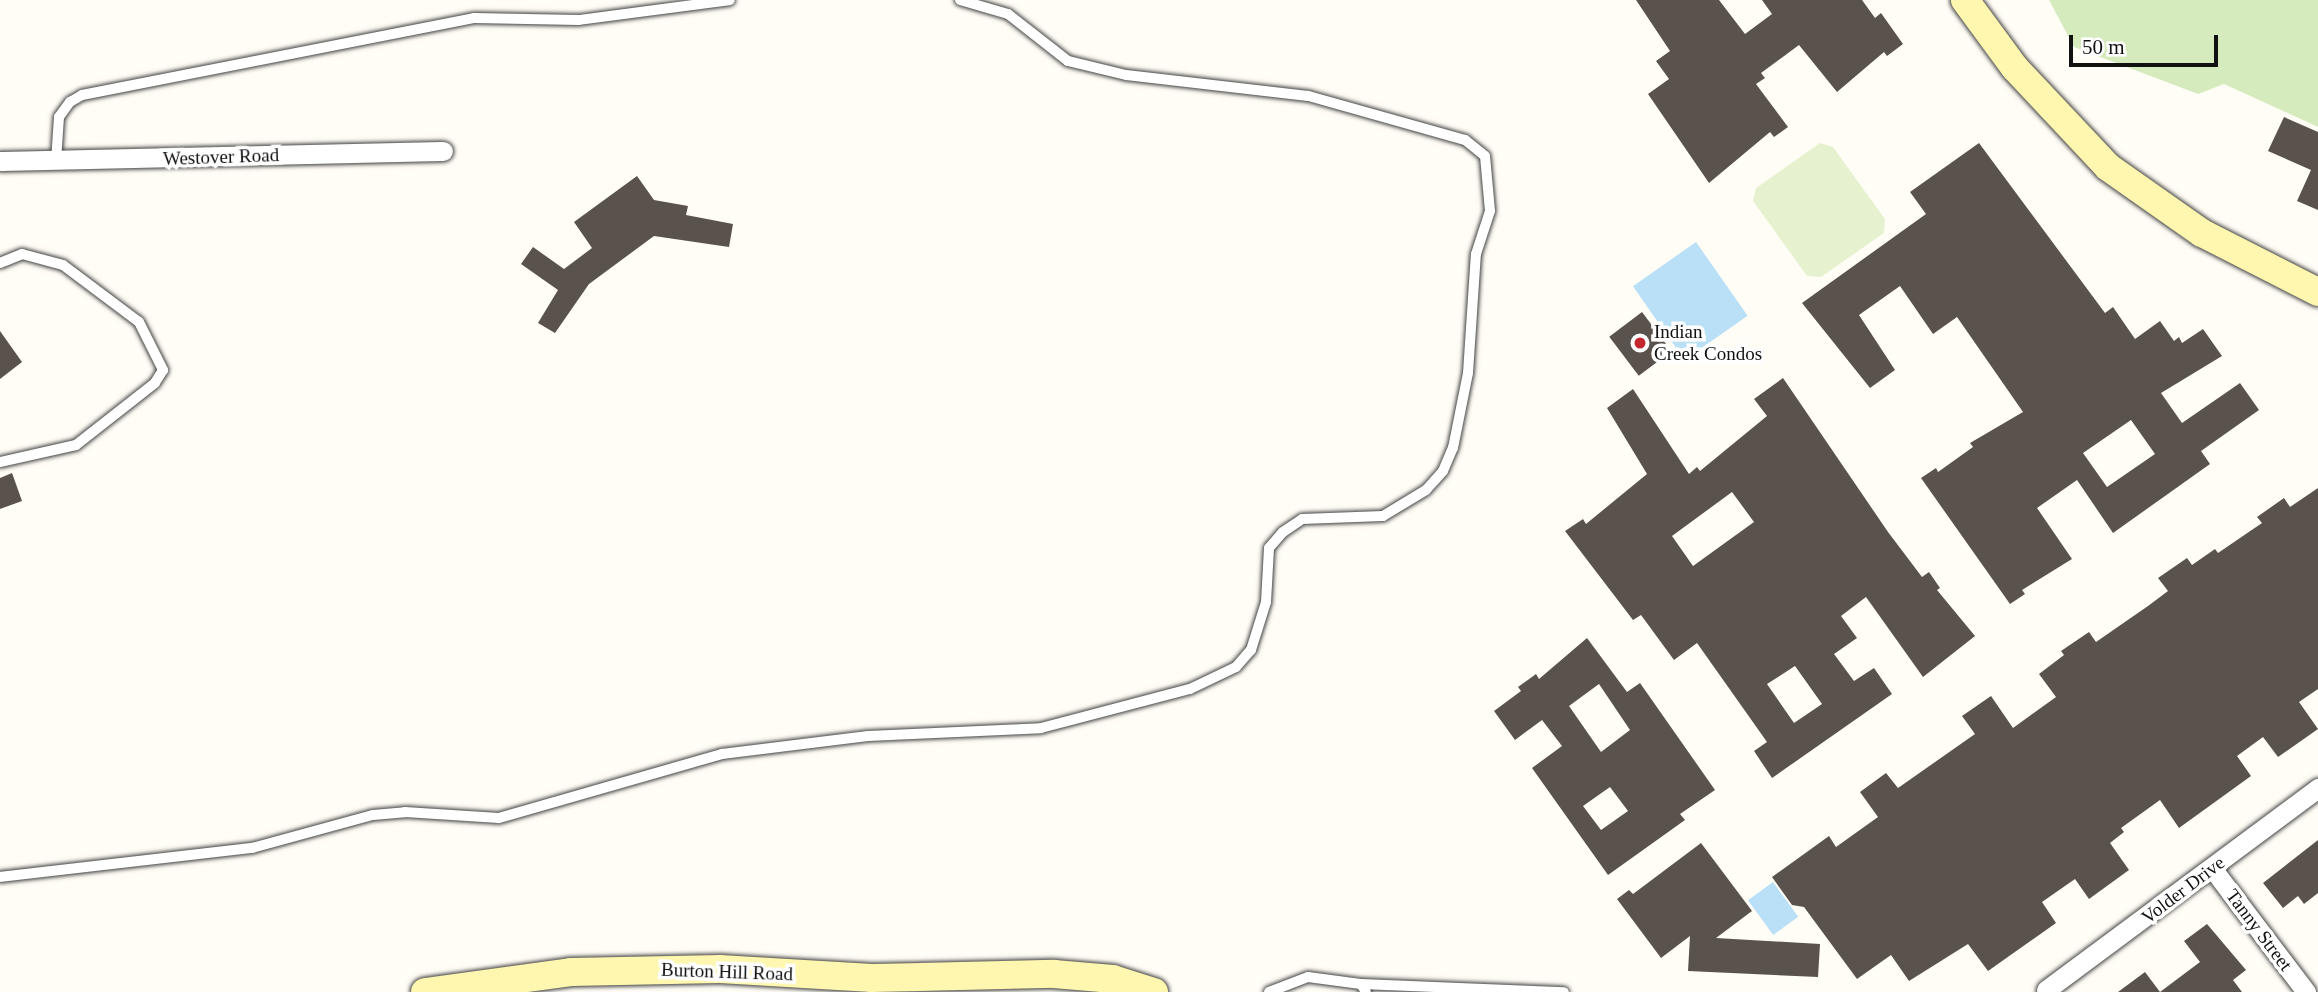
<!DOCTYPE html>
<html>
<head>
<meta charset="utf-8">
<style>
  body { margin:0 }
  #map { position:relative; width:2318px; height:992px; overflow:hidden; background:#fffdf5; font-family:"Times New Roman",serif }
  div>[style] { position:absolute }
  .green>* { inset:0; background:#d5ebbd }
  .pitch>* { inset:0; background:#e6f2cf }
  .water>* { inset:0; background:#b9e0f7; transform-origin:0 0 }
  .building>* { inset:0; background:#5a524d; transform-origin:0 0 }
  .roads { filter:drop-shadow(0 0 2px #444) drop-shadow(0 0 2px #444) }
  .lane>* { height:10px; margin:-5px; padding:0 5px; transform-origin:5px; border-radius:5px; background:#fff }
  .street>* { height:19px; margin:-9.5px; padding:0 9.5px; transform-origin:9.5px; border-radius:9.5px; background:#fff }
  .secondary>* { height:28px; margin:-14px; padding:0 14px; transform-origin:14px; border-radius:14px; background:#fff6b0 }
  .dots>* { width:19px; height:19px; translate:-50% -50%; box-sizing:border-box; border:4px solid #fff; border-radius:50% }
  span { translate:-50% -50%; white-space:nowrap; text-align:center; line-height:1.15; -webkit-text-stroke:7px #fff; paint-order:stroke }
  .street-label { font-size:19px; color:#111 }
  .poi-label { font-size:19px; color:#111 }
  .left { translate:0 -50%; text-align:left }
  .scale { position:absolute; left:2069px; top:35px; width:149px; height:32px; box-sizing:border-box; border:4px solid #111; border-top:0; padding-left:9px; font-size:21px; line-height:24px; white-space:nowrap; color:#111; -webkit-text-stroke:5px #fff; paint-order:stroke }
</style>
</head>
<body>
<div id="map">
  <div class="green">
    <div style="clip-path:polygon(2049px 0,2318px 0,2318px 127px,2224px 84px,2198px 94px,2074px 47px)"></div>
  </div>
  <div class="pitch">
    <div style="clip-path:polygon(1820px 143px,1833px 147px,1885px 219px,1884px 233px,1821px 277px,1807px 276px,1753px 201px,1756px 188px)"></div>
  </div>
  <div class="water">
    <div style="left:1696px;top:242px;width:90px;height:77px;rotate:55deg"></div>
    <div style="left:1773px;top:882px;width:43px;height:31px;rotate:54deg"></div>
  </div>
  <div class="building">
    <div style="clip-path:polygon(1636px 0,1719px 0,1745px 34px,1772px 14px,1762px 0,1862px 0,1875px 18px,1881px 13px,1903px 44px,1887px 56px,1884px 52px,1837px 92px,1799px 45px,1761px 73px,1765px 78px,1756px 84px,1788px 127px,1774px 137px,1770px 132px,1709px 183px,1648px 94px,1669px 79px,1656px 61px,1670px 51px)"></div>
    <div style="clip-path:polygon(2284px 117px,2318px 132px,2318px 210px,2297px 201px,2311px 170px,2268px 151px)"></div>
    <div style="clip-path:polygon(evenodd,1979px 143px,2105px 313px,2113px 307px,2135px 339px,2160px 321px,2174px 341px,2179px 337px,2182px 343px,2203px 329px,2222px 356px,2161px 393px,2182px 423px,2240px 383px,2259px 410px,2201px 451px,2210px 464px,2113px 533px,2077px 480px,2037px 508px,2072px 559px,2022px 590px,2025px 594px,2010px 604px,1921px 478px,1936px 468px,1938px 472px,1973px 447px,1970px 443px,2023px 412px,1957px 317px,1933px 334px,1900px 286px,1859px 315px,1895px 370px,1870px 388px,1802px 303px,1926px 214px,1910px 192px,1979px 143px,2131px 420px,2155px 454px,2107px 487px,2083px 453px,2131px 420px)"></div>
    <div style="clip-path:polygon(637px 176px,654px 200px,688px 206px,686px 215px,733px 224px,729px 247px,654px 236px,589px 284px,555px 333px,538px 323px,558px 290px,521px 264px,533px 247px,564px 269px,592px 248px,574px 222px)"></div>
    <div style="left:1642px;top:312px;width:49px;height:41px;rotate:53deg"></div>
    <div style="clip-path:polygon(0 331px,22px 362px,0 379px)"></div>
    <div style="clip-path:polygon(evenodd,1783px 378px,1888px 532px,1922px 577px,1929px 572px,1940px 588px,1937px 590px,1975px 636px,1923px 677px,1866px 597px,1841px 616px,1857px 638px,1834px 654px,1854px 681px,1874px 668px,1892px 694px,1772px 778px,1754px 751px,1767px 742px,1697px 643px,1674px 660px,1641px 615px,1633px 620px,1565px 531px,1583px 519px,1586px 524px,1647px 474px,1607px 408px,1633px 389px,1689px 474px,1697px 467px,1700px 471px,1767px 416px,1754px 399px,1783px 378px,1732px 492px,1754px 522px,1693px 566px,1672px 536px,1732px 492px,1783px 378px,1795px 666px,1822px 704px,1794px 723px,1767px 684px,1795px 666px)"></div>
    <div style="clip-path:polygon(12px 473px,22px 501px,0 509px,0 478px)"></div>
    <div style="clip-path:polygon(2318px 488px,2318px 689px,2299px 702px,2318px 729px,2278px 757px,2263px 737px,2237px 756px,2251px 776px,2179px 828px,2160px 800px,2121px 828px,2124px 832px,2110px 843px,2129px 870px,2089px 899px,2075px 879px,2042px 902px,2056px 923px,1988px 971px,1968px 944px,1909px 981px,1891px 955px,1857px 979px,1804px 907px,1792px 905px,1772px 877px,1829px 836px,1836px 847px,1878px 817px,1860px 792px,1886px 773px,1898px 788px,1975px 734px,1962px 716px,1991px 696px,2013px 728px,2056px 697px,2039px 674px,2064px 655px,2061px 651px,2089px 632px,2096px 642px,2148px 606px,2168px 591px,2158px 578px,2187px 558px,2192px 565px,2215px 549px,2218px 553px,2262px 523px,2257px 517px,2284px 498px,2290px 507px)"></div>
    <div style="clip-path:polygon(evenodd,1587px 638px,1627px 692px,1640px 683px,1715px 790px,1680px 814px,1685px 820px,1608px 875px,1532px 768px,1562px 746px,1542px 720px,1515px 740px,1494px 711px,1521px 691px,1518px 687px,1536px 674px,1539px 679px,1587px 638px,1599px 684px,1630px 730px,1601px 752px,1569px 706px,1599px 684px,1587px 638px,1610px 787px,1628px 811px,1601px 830px,1583px 806px,1610px 787px)"></div>
    <div style="clip-path:polygon(2318px 840px,2318px 893px,2304px 904px,2298px 896px,2283px 908px,2263px 883px)"></div>
    <div style="clip-path:polygon(1701px 843px,1752px 911px,1716px 938px,1820px 944px,1818px 977px,1688px 971px,1690px 936px,1661px 958px,1617px 899px,1629px 890px,1633px 894px)"></div>
    <div style="clip-path:polygon(2207px 924px,2246px 970px,2233px 980px,2242px 992px,2118px 992px,2145px 972px,2160px 992px,2200px 962px,2184px 941px)"></div>
  </div>
  <div class="roads">
    <div class="lane">
      <div style="left:56px;top:161px;width:44px;rotate:-86.1deg"></div>
      <div style="left:59px;top:117px;width:19px;rotate:-54deg"></div>
      <div style="left:70px;top:102px;width:14px;rotate:-30deg"></div>
      <div style="left:82px;top:95px;width:399px;rotate:-11.1deg"></div>
      <div style="left:474px;top:18px;width:105px;rotate:1.1deg"></div>
      <div style="left:579px;top:20px;width:152px;rotate:-7.5deg"></div>
      <div style="left:0;top:263px;width:24px;rotate:-22deg"></div>
      <div style="left:22px;top:254px;width:42px;rotate:15deg"></div>
      <div style="left:63px;top:265px;width:95px;rotate:36.9deg"></div>
      <div style="left:139px;top:322px;width:54px;rotate:63.4deg"></div>
      <div style="left:163px;top:370px;width:15px;rotate:122deg"></div>
      <div style="left:155px;top:383px;width:100px;rotate:141.9deg"></div>
      <div style="left:76px;top:445px;width:78px;rotate:167.4deg"></div>
      <div style="left:0;top:877px;width:254px;rotate:-6.6deg"></div>
      <div style="left:252px;top:848px;width:125px;rotate:-15.3deg"></div>
      <div style="left:373px;top:815px;width:32px;rotate:-5deg"></div>
      <div style="left:405px;top:812px;width:94px;rotate:3.7deg"></div>
      <div style="left:499px;top:818px;width:232px;rotate:-16deg"></div>
      <div style="left:722px;top:754px;width:147px;rotate:-7deg"></div>
      <div style="left:868px;top:736px;width:173px;rotate:-2.6deg"></div>
      <div style="left:1041px;top:728px;width:154px;rotate:-14.7deg"></div>
      <div style="left:1190px;top:689px;width:51px;rotate:-25.6deg"></div>
      <div style="left:1236px;top:667px;width:23px;rotate:-49deg"></div>
      <div style="left:1251px;top:650px;width:50px;rotate:-72.6deg"></div>
      <div style="left:1266px;top:602px;width:54px;rotate:-86.8deg"></div>
      <div style="left:1269px;top:548px;width:21px;rotate:-49deg"></div>
      <div style="left:1283px;top:532px;width:23px;rotate:-34deg"></div>
      <div style="left:1302px;top:519px;width:81px;rotate:-2.1deg"></div>
      <div style="left:1383px;top:516px;width:50px;rotate:-31.2deg"></div>
      <div style="left:1426px;top:490px;width:25px;rotate:-48deg"></div>
      <div style="left:1443px;top:471px;width:25px;rotate:-67deg"></div>
      <div style="left:1453px;top:448px;width:76px;rotate:-78.7deg"></div>
      <div style="left:1468px;top:373px;width:119px;rotate:-86.2deg"></div>
      <div style="left:1476px;top:254px;width:45px;rotate:-72deg"></div>
      <div style="left:1490px;top:211px;width:55px;rotate:-95.2deg"></div>
      <div style="left:1485px;top:156px;width:26px;rotate:-141deg"></div>
      <div style="left:1465px;top:140px;width:163px;rotate:-164.3deg"></div>
      <div style="left:1308px;top:96px;width:183px;rotate:-173.4deg"></div>
      <div style="left:1126px;top:75px;width:60px;rotate:-166.4deg"></div>
      <div style="left:1068px;top:61px;width:76px;rotate:-141.9deg"></div>
      <div style="left:1008px;top:14px;width:50px;rotate:-163.7deg"></div>
      <div style="left:1361px;top:984px;width:203px;rotate:2.3deg"></div>
      <div style="left:1269px;top:992px;width:42px;rotate:-21deg"></div>
      <div style="left:1308px;top:977px;width:53px;rotate:7.5deg"></div>
      <div style="left:1361px;top:984px;width:9px;rotate:58deg"></div>
    </div>
    <div class="street">
      <div style="left:0;top:161px;width:443px;rotate:-1.3deg"></div>
      <div style="left:2212px;top:868px;width:156px;rotate:52.8deg"></div>
      <div style="left:2046px;top:990px;width:339px;rotate:-36.6deg"></div>
    </div>
    <div class="secondary">
      <div style="left:1965px;top:0;width:84px;rotate:53.7deg"></div>
      <div style="left:2015px;top:68px;width:136px;rotate:46.8deg"></div>
      <div style="left:2108px;top:167px;width:115px;rotate:35.1deg"></div>
      <div style="left:2202px;top:233px;width:130px;rotate:27deg"></div>
      <div style="left:425px;top:992px;width:147px;rotate:-7.8deg"></div>
      <div style="left:571px;top:972px;width:149px;rotate:-1.2deg"></div>
      <div style="left:720px;top:969px;width:152px;rotate:3.4deg"></div>
      <div style="left:872px;top:978px;width:182px;rotate:-1.3deg"></div>
      <div style="left:1054px;top:974px;width:59px;rotate:4.8deg"></div>
      <div style="left:1113px;top:979px;width:43px;rotate:17.6deg"></div>
    </div>
  </div>
  <div class="dots">
    <div style="left:1640px;top:343px;background:#c4262e"></div>
  </div>
  <div class="street-label">
    <span style="left:221px;top:157px;rotate:-2deg">Westover Road</span>
    <span style="left:2183px;top:890px;rotate:-37deg">Volder Drive</span>
    <span style="left:2259px;top:930px;rotate:53deg">Tanny Street</span>
    <span style="left:727px;top:972px;rotate:2deg">Burton Hill Road</span>
  </div>
  <div class="poi-label">
    <span class="left" style="left:1654px;top:343px">Indian<br>Creek Condos</span>
  </div>
  <div class="scale">50 m</div>
</div>
</body>
</html>
